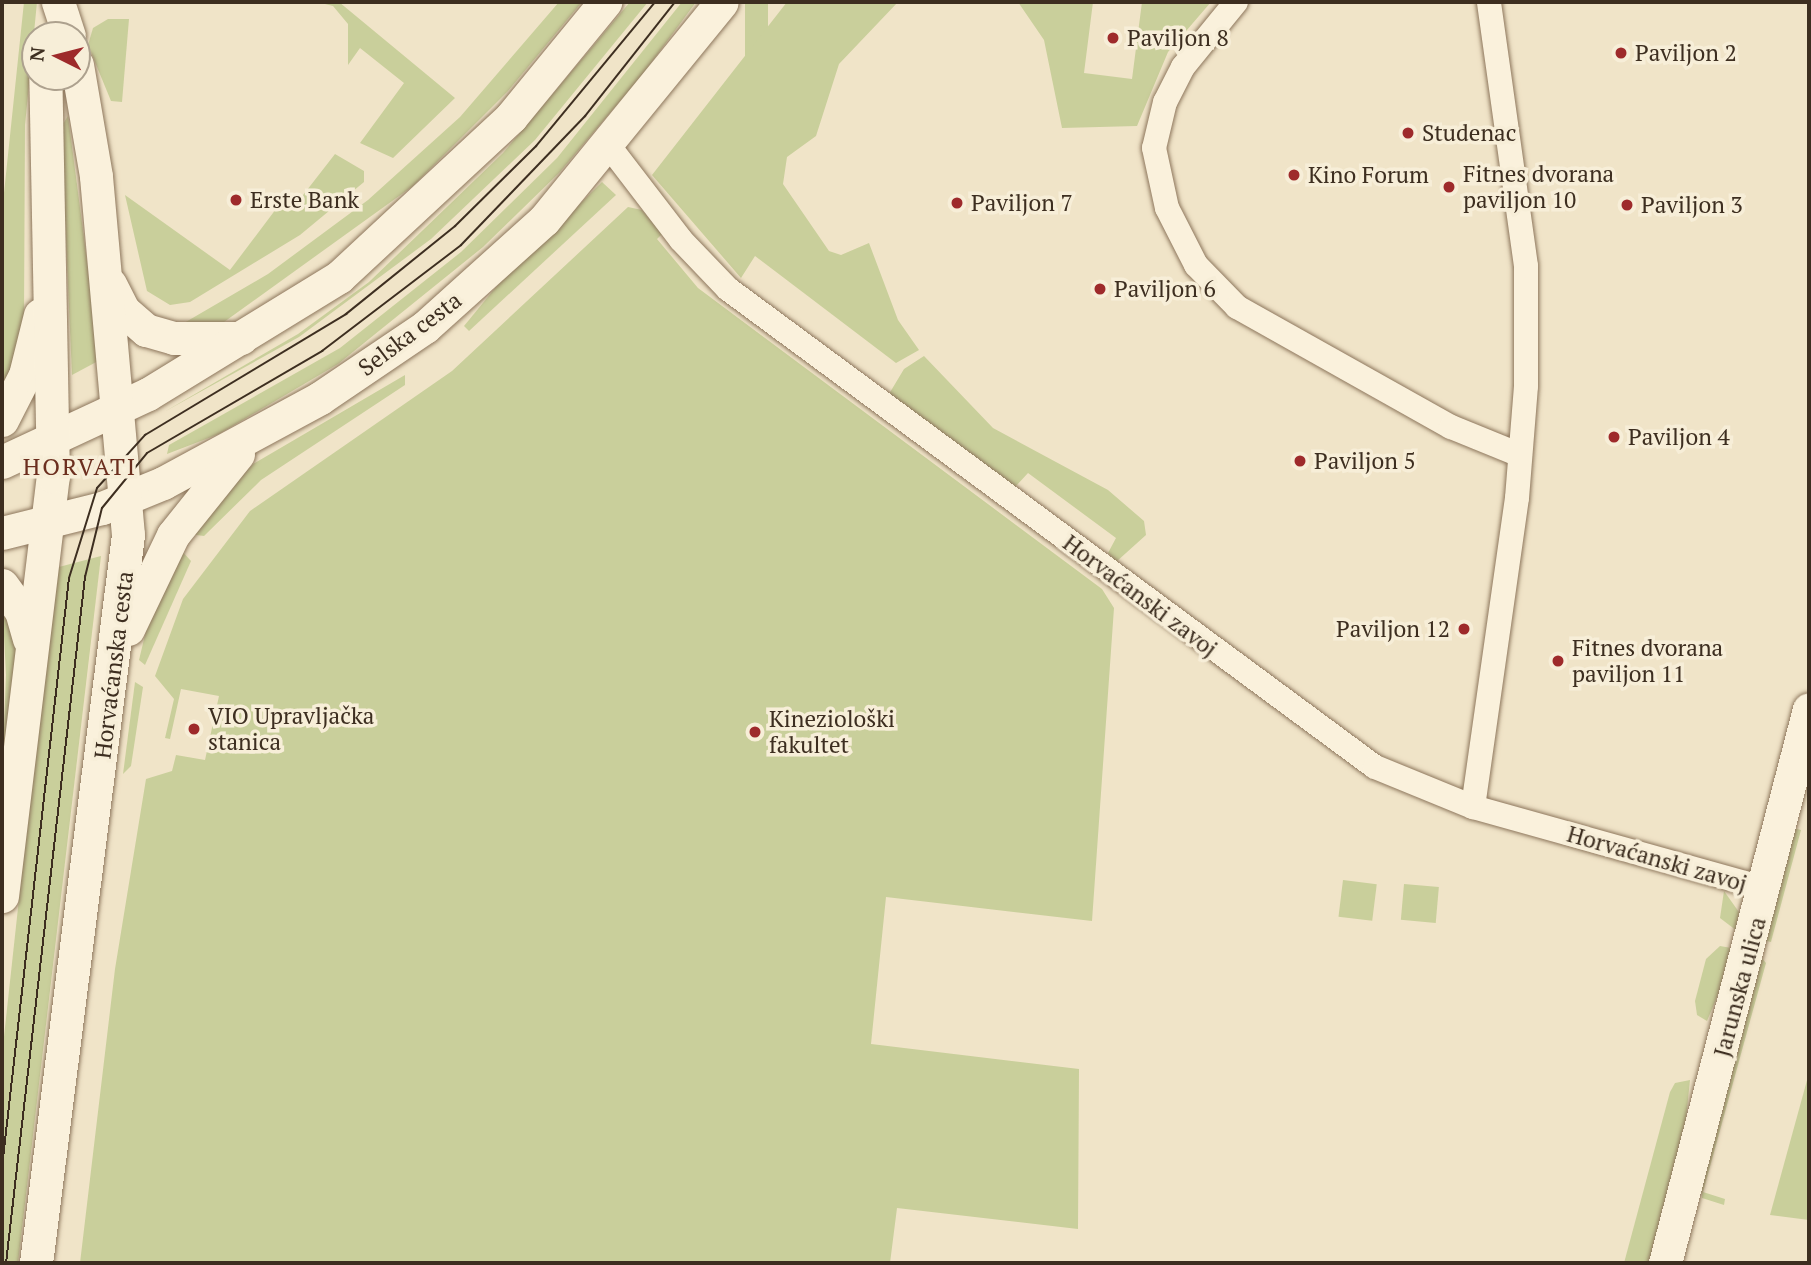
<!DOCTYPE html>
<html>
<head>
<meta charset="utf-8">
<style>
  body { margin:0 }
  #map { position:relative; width:1811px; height:1265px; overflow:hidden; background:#f0e4c8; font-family:"PT Serif",serif }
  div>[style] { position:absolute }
  .green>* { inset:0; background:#c9cf9b; transform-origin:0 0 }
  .roads { filter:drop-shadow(0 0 2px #8d765c) drop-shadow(0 0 2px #8d765c) }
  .street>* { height:24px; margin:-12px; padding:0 12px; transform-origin:12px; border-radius:12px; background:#faf1dc }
  .secondary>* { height:33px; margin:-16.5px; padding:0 16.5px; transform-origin:16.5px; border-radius:16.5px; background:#faf1dc }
  .tram>* { height:2px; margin:-1px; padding:0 1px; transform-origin:1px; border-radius:1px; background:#3d2e20 }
  .dots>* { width:19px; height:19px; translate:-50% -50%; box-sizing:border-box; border:4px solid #f7eed8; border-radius:50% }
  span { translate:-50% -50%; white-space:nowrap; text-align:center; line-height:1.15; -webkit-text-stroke:7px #f7eed8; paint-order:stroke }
  .poi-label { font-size:23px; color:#3d2e20 }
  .left { translate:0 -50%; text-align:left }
  .right { translate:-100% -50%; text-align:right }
  .street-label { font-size:23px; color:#3d2e20 }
  .neighbourhood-label { font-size:24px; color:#6b2e1e; letter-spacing:2px }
  .frame { position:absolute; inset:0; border:4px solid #3d2e20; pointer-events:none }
  .north { position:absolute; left:21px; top:21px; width:70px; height:70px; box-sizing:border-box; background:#f7eed8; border:2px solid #ada18e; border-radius:50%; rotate:276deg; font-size:19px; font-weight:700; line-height:28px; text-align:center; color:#3d2e20 }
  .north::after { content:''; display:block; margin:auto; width:24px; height:32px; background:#9e2a2b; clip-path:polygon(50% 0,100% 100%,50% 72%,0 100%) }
</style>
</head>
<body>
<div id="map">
  <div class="green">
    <div style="clip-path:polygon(24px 2px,37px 2px,25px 125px,24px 319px,2px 401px,2px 212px)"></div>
    <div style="clip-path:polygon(317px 2px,339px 2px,455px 98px,393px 158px,360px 143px,404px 83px,360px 48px,348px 65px,348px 24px,333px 6px)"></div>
    <div style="clip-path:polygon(559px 2px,582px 2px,508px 91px,413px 186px,224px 322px,172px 330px,268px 274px,368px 200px,460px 117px)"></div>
    <div style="clip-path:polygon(630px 2px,648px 2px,535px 140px,431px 239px,299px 337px,164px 412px,298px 334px,369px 282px,503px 153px)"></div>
    <div style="clip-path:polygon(682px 2px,696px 2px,643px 74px,559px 173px,483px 247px,338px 364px,219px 434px,167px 454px,169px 445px,340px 348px,461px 252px,557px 158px)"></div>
    <div style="left:745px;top:2px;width:23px;height:199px"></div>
    <div style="clip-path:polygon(787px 2px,898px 2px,839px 64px,816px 136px,787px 157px,783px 184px,829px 251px,841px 255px,869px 243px,898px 320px,919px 350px,896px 363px,755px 256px,741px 278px,652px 175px)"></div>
    <div style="clip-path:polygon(1018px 2px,1093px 2px,1084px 73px,1132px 79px,1142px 2px,1211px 2px,1168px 52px,1137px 126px,1062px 128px,1044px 40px)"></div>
    <div style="clip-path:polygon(108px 19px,129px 19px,122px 102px,111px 101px,88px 45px,93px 28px)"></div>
    <div style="clip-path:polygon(68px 116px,100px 360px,72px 375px,61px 127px)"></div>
    <div style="clip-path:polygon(335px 154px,364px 171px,364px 182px,300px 235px,190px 302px,170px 305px,147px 291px,125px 195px,230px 270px,288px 193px,300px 199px)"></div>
    <div style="clip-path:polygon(602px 182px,616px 195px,469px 331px,464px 326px,496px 287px)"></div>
    <div style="clip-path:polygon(628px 207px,642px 210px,662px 234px,657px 239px,698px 288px,1102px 589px,1114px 608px,1092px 921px,886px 897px,871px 1044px,1079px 1069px,1078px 1229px,897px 1208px,890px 1263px,80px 1263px,115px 969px,146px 779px,172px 771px,176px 755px,205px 760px,219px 696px,181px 689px,170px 739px,165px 738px,174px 699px,155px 676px,183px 599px,250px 511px,452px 371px)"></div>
    <div style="clip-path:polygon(924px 356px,993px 428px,1108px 490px,1144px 521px,1146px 535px,1116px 562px,1108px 553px,1116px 538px,1028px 473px,1015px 487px,889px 394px,904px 369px)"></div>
    <div style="clip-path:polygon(405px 375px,405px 385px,261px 480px,204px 536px,189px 534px,253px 464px)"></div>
    <div style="clip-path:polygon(180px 549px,191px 561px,145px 665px,139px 660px,151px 610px)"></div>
    <div style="clip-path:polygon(101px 556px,18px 1263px,2px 1263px,2px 1055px,55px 568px)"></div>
    <div style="clip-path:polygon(2px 597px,18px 633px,2px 784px,6px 675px)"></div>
    <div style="clip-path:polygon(135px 682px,143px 687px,131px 766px,123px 774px)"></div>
    <div style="left:1801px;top:830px;width:116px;height:8px;rotate:105deg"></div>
    <div style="left:1343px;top:880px;width:34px;height:37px;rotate:7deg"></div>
    <div style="left:1404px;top:884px;width:35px;height:36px;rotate:5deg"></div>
    <div style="clip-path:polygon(1724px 891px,1741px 915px,1741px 934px,1720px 918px)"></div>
    <div style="clip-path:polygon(1720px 946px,1737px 949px,1707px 1021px,1697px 1015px,1695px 1001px,1706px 959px)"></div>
    <div style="clip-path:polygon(1761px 957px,1766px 963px,1703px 1192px,1725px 1199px,1724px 1205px,1702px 1198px,1701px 1187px)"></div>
    <div style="clip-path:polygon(1809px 1073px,1809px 1220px,1770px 1215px)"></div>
    <div style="clip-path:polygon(1690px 1080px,1684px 1138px,1653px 1263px,1624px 1263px,1670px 1092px,1675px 1083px)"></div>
  </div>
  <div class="roads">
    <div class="street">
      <div style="left:1236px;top:2px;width:84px;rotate:129.2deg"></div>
      <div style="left:1183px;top:67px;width:39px;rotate:117deg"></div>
      <div style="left:1165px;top:102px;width:47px;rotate:103.4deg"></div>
      <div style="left:1154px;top:148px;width:61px;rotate:77.8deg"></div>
      <div style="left:1167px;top:208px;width:64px;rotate:63deg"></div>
      <div style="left:1196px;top:265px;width:59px;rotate:45.7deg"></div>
      <div style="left:1237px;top:307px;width:245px;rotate:29.3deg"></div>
      <div style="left:1451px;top:427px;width:74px;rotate:22.1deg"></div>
      <div style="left:609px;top:146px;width:118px;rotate:52.5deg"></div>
      <div style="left:681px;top:240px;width:68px;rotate:46.2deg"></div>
      <div style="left:728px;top:289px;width:804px;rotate:36.46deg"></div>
      <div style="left:1375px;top:767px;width:106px;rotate:22.2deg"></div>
      <div style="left:1473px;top:807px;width:304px;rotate:15.6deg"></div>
      <div style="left:1473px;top:807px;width:312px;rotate:-81.9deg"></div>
      <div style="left:1517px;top:498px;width:112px;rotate:-85.4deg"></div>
      <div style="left:1526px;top:386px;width:120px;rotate:-90deg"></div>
      <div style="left:1526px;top:266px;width:267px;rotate:-98deg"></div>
    </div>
    <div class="secondary">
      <div style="left:58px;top:2px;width:35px;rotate:72deg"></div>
      <div style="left:110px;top:284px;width:30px;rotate:63deg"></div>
      <div style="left:124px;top:311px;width:29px;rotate:41deg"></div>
      <div style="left:146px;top:330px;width:29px;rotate:16deg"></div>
      <div style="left:174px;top:338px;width:67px"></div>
      <div style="left:2px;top:420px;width:51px;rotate:-62.9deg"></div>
      <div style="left:25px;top:375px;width:62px;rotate:-76deg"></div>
      <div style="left:2px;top:462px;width:161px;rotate:-25deg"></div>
      <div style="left:148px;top:394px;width:224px;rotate:-31.5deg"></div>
      <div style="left:339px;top:277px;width:235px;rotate:-42.9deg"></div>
      <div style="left:511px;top:117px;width:149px;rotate:-50.7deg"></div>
      <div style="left:2px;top:533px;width:103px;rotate:-14deg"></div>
      <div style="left:102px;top:508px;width:66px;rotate:-22.3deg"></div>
      <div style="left:163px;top:483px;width:179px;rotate:-28.4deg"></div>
      <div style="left:320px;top:398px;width:127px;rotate:-34.1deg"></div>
      <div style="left:425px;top:327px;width:160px;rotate:-42deg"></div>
      <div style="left:544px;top:220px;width:281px;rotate:-50.8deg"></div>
      <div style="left:2px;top:585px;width:32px;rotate:54deg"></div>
      <div style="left:21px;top:611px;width:29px;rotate:74deg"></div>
      <div style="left:128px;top:629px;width:104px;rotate:-64.4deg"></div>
      <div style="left:173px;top:535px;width:104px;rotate:-51.3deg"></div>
      <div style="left:2px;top:896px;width:423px;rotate:-83.1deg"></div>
      <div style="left:53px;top:476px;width:399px;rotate:-91.1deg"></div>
      <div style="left:36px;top:1263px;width:734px;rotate:-82.8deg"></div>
      <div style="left:128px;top:535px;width:360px;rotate:-95.1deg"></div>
      <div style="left:96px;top:176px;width:113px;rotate:-99.7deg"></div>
      <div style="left:1665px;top:1263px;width:572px;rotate:-75.43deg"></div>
    </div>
  </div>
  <div class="tram">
    <div style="left:2px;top:1167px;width:593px;rotate:-83.51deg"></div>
    <div style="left:69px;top:578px;width:94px;rotate:-72.7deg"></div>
    <div style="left:97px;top:488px;width:72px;rotate:-47.8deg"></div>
    <div style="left:145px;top:435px;width:235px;rotate:-31deg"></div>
    <div style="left:346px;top:314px;width:140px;rotate:-38.9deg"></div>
    <div style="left:455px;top:226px;width:114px;rotate:-44.6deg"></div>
    <div style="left:536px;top:146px;width:187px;rotate:-50.4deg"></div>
    <div style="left:6px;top:1263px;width:691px;rotate:-83.43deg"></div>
    <div style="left:85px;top:577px;width:71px;rotate:-76.2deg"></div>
    <div style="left:102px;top:508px;width:71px;rotate:-50.7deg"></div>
    <div style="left:147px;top:453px;width:203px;rotate:-30.2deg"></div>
    <div style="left:322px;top:351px;width:175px;rotate:-37.3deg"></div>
    <div style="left:461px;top:245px;width:179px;rotate:-46.1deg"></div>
    <div style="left:585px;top:116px;width:145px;rotate:-51.7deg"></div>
  </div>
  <div class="dots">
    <div style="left:1113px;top:38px;background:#9e2a2b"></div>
    <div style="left:1621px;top:53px;background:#9e2a2b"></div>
    <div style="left:1408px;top:133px;background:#9e2a2b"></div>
    <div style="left:1294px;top:175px;background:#9e2a2b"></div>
    <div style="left:1449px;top:187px;background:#9e2a2b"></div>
    <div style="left:236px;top:200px;background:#9e2a2b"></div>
    <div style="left:957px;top:203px;background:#9e2a2b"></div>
    <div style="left:1627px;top:205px;background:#9e2a2b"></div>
    <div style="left:1100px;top:289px;background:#9e2a2b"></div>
    <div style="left:1614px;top:437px;background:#9e2a2b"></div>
    <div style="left:1300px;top:461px;background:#9e2a2b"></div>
    <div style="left:1464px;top:629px;background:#9e2a2b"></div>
    <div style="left:1558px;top:661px;background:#9e2a2b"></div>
    <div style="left:194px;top:729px;background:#9e2a2b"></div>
    <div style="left:755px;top:732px;background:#9e2a2b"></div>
  </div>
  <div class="poi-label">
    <span class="left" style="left:1127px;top:38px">Paviljon 8</span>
    <span class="left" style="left:1635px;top:53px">Paviljon 2</span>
    <span class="left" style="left:1422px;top:133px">Studenac</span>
    <span class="left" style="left:1463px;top:187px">Fitnes dvorana<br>paviljon 10</span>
    <span class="left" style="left:1308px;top:175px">Kino Forum</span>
    <span class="left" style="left:250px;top:200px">Erste Bank</span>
    <span class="left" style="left:971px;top:203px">Paviljon 7</span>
    <span class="left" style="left:1641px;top:205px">Paviljon 3</span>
    <span class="left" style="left:1114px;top:289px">Paviljon 6</span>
    <span class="left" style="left:1628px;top:437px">Paviljon 4</span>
    <span class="left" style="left:1314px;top:461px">Paviljon 5</span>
    <span class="right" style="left:1450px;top:629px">Paviljon 12</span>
    <span class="left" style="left:1572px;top:661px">Fitnes dvorana<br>paviljon 11</span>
    <span class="left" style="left:208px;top:729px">VIO Upravljačka<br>stanica</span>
    <span class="left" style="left:769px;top:732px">Kineziološki<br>fakultet</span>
  </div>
  <div class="street-label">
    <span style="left:410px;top:334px;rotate:-37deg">Selska cesta</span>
    <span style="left:1140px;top:596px;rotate:37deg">Horvaćanski zavoj</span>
    <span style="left:114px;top:665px;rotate:-83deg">Horvaćanska cesta</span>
    <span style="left:1657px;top:859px;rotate:16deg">Horvaćanski zavoj</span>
    <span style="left:1740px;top:987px;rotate:-75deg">Jarunska ulica</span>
  </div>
  <div class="neighbourhood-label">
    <span style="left:80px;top:467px">HORVATI</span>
  </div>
  <div class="frame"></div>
  <div class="north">N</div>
</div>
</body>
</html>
